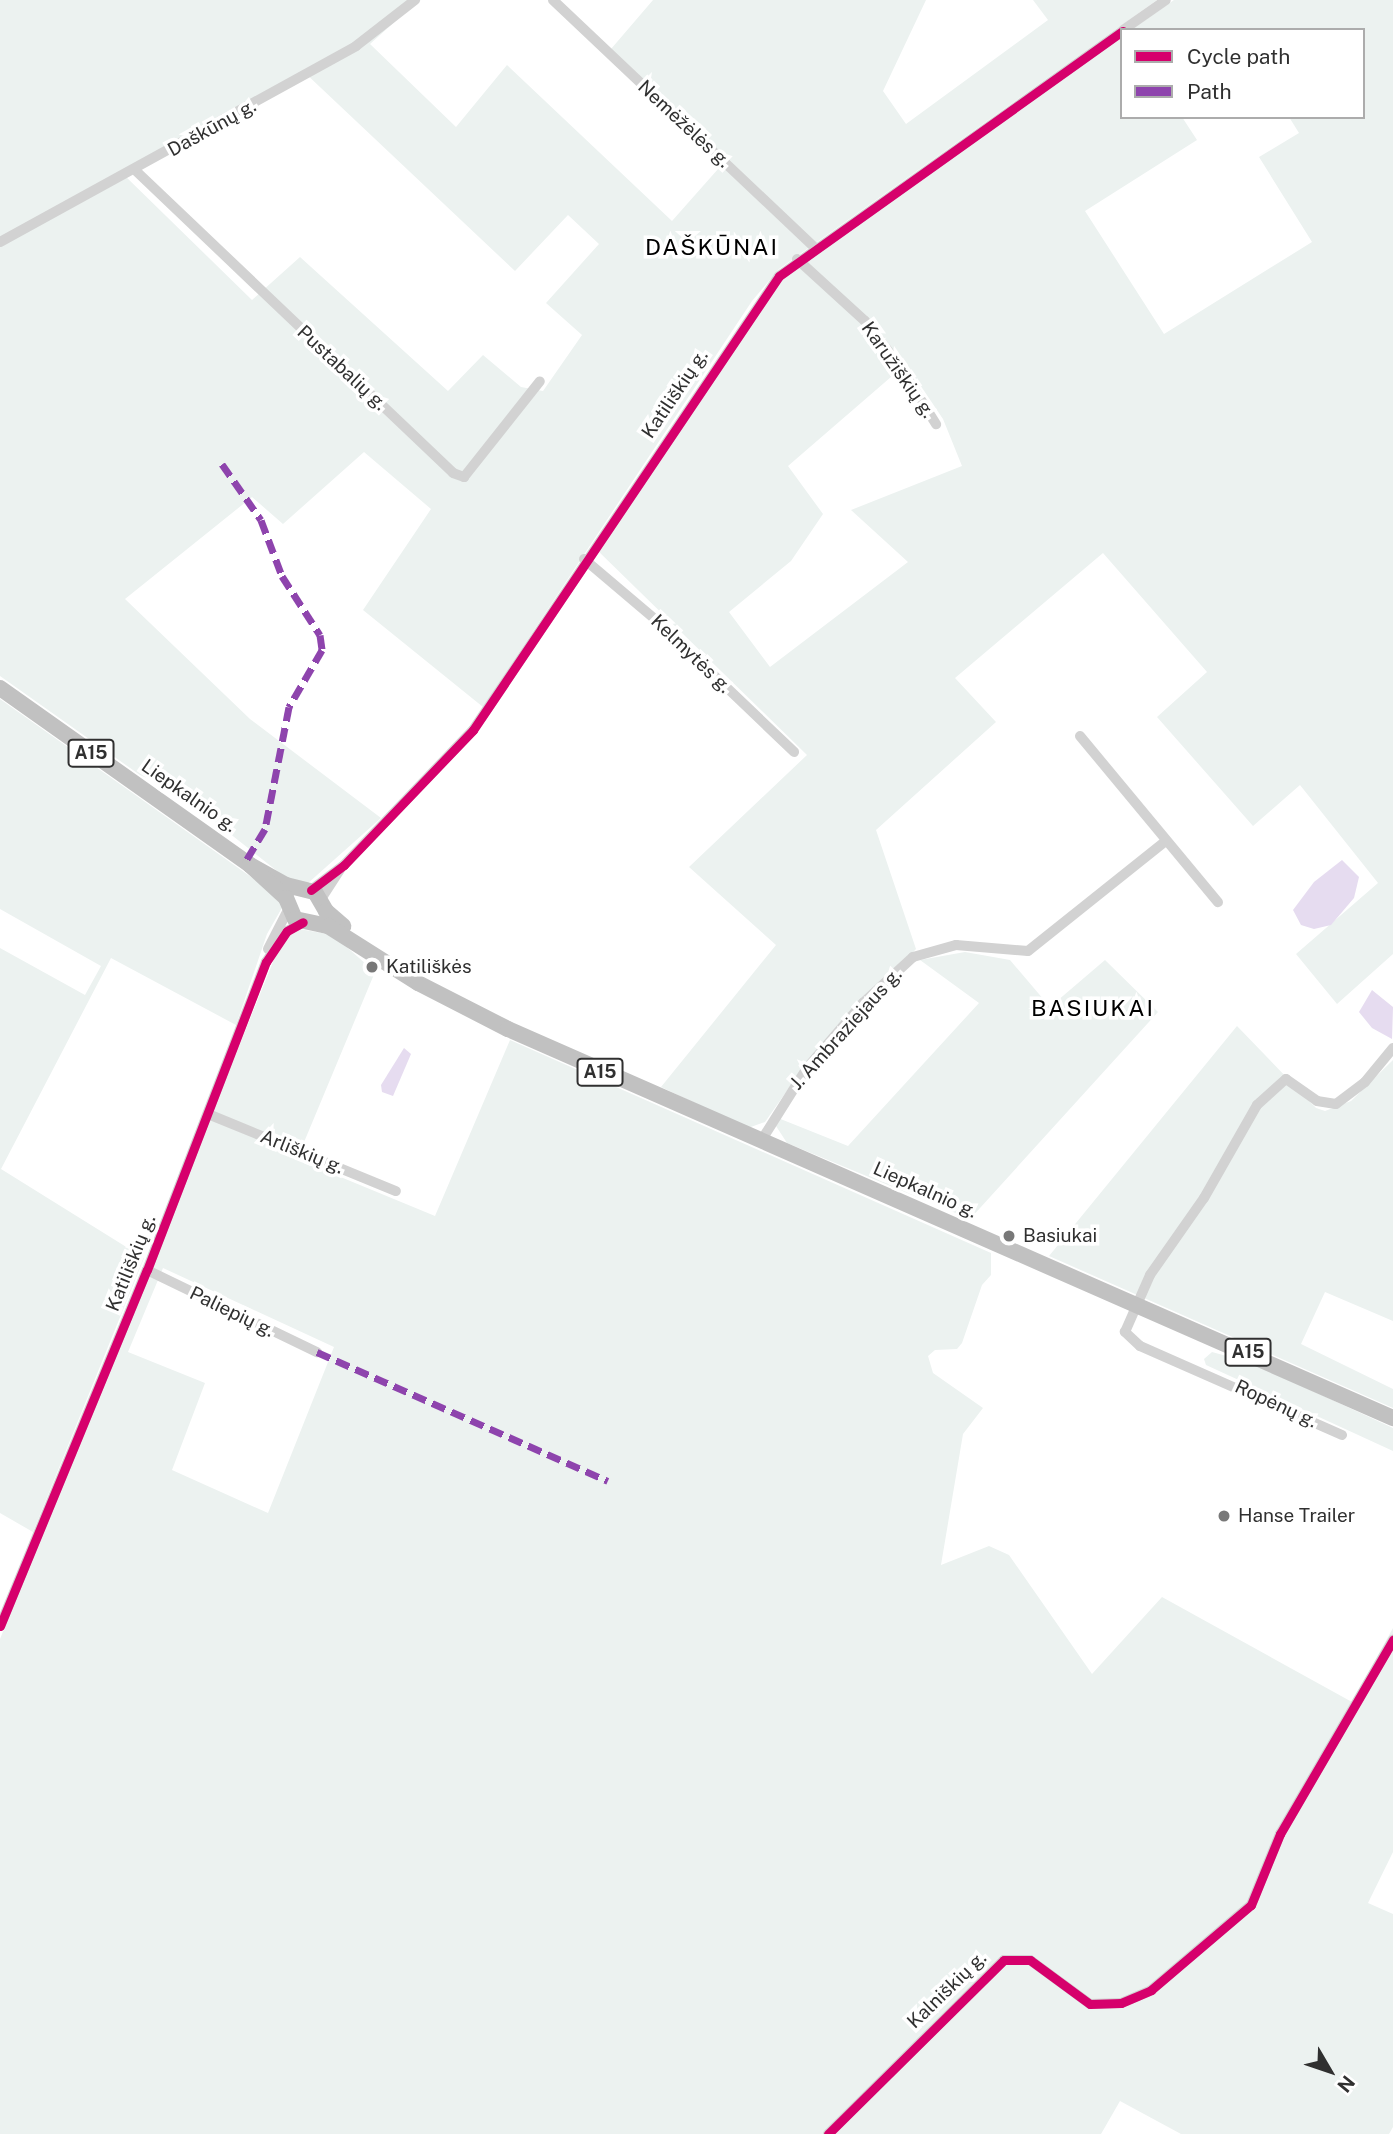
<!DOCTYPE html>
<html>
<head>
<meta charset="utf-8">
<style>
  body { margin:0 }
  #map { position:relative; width:1393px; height:2134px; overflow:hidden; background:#fff; font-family:"Public Sans",sans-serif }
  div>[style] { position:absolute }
  .green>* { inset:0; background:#ecf2f0 }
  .water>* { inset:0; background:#e6dcf0 }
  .minor>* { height:10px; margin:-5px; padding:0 5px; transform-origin:5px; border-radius:5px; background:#d2d2d2 }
  .highway>* { height:16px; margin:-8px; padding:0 8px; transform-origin:8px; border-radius:8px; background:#c1c1c1 }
  .quiet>* { height:7px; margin-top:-3.5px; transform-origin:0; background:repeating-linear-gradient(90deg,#8e44ad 0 14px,transparent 0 21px) }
  .cycleway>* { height:9px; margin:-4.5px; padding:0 4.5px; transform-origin:4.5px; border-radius:4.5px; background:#d6006c }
  .dots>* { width:19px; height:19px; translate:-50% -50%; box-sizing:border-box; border:4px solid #fff; border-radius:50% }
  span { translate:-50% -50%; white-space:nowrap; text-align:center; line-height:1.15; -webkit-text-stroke:7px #fff; paint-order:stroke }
  .shield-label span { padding:2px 5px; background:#fff; border:2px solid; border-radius:5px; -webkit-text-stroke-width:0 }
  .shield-label { font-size:18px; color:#303030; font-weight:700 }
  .street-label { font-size:19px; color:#303030 }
  .poi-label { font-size:19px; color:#303030 }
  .left { translate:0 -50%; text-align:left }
  .quarter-label { font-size:23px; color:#000; letter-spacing:2px }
  .legend { position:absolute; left:1120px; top:28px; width:245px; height:91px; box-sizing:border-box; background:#fff; border:2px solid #acacac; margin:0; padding:9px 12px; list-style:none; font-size:21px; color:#303030 }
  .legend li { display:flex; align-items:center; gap:14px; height:35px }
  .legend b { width:35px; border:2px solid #acacac }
  .north { position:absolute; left:1295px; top:2036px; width:70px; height:70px; -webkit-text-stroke:5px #fff; paint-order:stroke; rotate:129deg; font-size:19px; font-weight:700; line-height:28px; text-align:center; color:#303030 }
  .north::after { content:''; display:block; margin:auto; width:24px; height:32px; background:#303030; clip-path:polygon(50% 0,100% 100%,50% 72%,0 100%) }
</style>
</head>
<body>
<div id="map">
  <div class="green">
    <div style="clip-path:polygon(evenodd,0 0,419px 0,370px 44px,456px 127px,507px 65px,672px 221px,726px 160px,611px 49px,653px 0,926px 0,883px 91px,906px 124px,1048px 20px,1033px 0,1157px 0,779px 269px,752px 301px,483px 707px,363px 610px,431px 509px,364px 452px,283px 524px,252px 497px,125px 599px,250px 719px,381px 818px,307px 884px,291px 882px,177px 792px,140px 775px,0 676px,0 0,303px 71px,515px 271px,568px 215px,599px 244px,546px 303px,582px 335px,543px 391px,521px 387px,483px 355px,448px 391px,300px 257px,252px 300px,122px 173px,303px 71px)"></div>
    <div style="clip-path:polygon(evenodd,1174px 0,1393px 0,1393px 954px,1337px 1004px,1296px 954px,1378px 883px,1300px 785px,1253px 826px,1157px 717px,1207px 672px,1103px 553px,955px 678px,996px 722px,876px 830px,916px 949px,798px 1075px,765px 1122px,748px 1128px,661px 1087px,776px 945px,689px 867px,807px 755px,596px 549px,782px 278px,1122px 36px,1122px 117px,1182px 117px,1197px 140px,1085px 211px,1164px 334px,1312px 242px,1259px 157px,1299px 133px,1289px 117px,1363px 117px,1363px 30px,1131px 30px,1174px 0,906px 364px,943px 419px,962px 466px,851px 510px,908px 562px,770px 667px,729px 612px,791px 561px,823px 514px,788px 466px,906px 364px)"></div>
    <div style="clip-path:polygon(0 699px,261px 884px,283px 906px,267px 934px,236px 1025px,111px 958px,1px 1169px,144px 1258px,33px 1532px,0 1513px,0 948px,85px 995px,101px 966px,0 909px)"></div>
    <div style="clip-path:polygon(evenodd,299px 929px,333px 935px,375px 972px,297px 1159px,435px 1216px,510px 1040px,991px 1253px,991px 1275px,982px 1285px,962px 1343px,957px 1349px,935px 1350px,928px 1356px,933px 1373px,983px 1408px,963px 1434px,941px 1565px,989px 1546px,1009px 1555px,1092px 1674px,1162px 1597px,1352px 1702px,1393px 1628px,1393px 1852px,1368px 1903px,1393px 1914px,1393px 2127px,1389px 2134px,1181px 2134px,1120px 2101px,1101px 2134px,0 2134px,0 1639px,277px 952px,287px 936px,299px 929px,163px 1268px,334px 1347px,268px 1513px,172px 1470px,205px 1383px,128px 1352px,163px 1268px)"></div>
    <div style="clip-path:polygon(965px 952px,1010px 960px,1050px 1007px,1105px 960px,1158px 1012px,970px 1219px,787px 1143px,776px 1126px,778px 1118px,848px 1146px,979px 1003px,920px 960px)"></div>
    <div style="clip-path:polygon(1237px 1026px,1316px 1108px,1325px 1111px,1351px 1101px,1393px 1060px,1393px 1321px,1325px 1292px,1301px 1344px,1393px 1389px,1393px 1408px,1049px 1256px)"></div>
    <div style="clip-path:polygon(1212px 1352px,1252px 1363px,1393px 1428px,1393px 1451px,1206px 1365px,1204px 1359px)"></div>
  </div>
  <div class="water">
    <div style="clip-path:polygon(1342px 860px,1359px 877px,1354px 898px,1331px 925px,1314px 929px,1301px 925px,1293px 910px,1314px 882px)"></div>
    <div style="clip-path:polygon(1372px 990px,1393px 1007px,1392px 1039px,1372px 1028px,1359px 1012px)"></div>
    <div style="clip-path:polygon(404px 1048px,411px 1054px,393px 1096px,382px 1092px,381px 1085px)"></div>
  </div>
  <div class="minor">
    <div style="left:553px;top:0;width:361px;rotate:43.4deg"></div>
    <div style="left:1123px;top:30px;width:52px;rotate:-34.9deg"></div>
    <div style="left:135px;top:170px;width:439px;rotate:43.6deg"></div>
    <div style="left:453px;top:473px;width:12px;rotate:20deg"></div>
    <div style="left:464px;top:477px;width:122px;rotate:-51.6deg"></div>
    <div style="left:0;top:242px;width:406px;rotate:-28.8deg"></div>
    <div style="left:356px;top:46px;width:75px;rotate:-37.9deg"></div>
    <div style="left:797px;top:259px;width:92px;rotate:42.4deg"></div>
    <div style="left:865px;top:321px;width:56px;rotate:52.3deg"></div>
    <div style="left:899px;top:365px;width:70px;rotate:57.9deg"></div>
    <div style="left:584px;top:559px;width:94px;rotate:40.3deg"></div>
    <div style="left:656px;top:620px;width:191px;rotate:43.7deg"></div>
    <div style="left:1080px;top:736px;width:216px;rotate:50.3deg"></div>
    <div style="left:311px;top:890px;width:41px;rotate:-37.1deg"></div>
    <div style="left:344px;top:865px;width:187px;rotate:-46.3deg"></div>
    <div style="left:473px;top:730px;width:547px;rotate:-56.02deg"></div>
    <div style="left:779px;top:276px;width:422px;rotate:-35.5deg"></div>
    <div style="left:321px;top:899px;width:35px;rotate:-57deg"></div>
    <div style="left:268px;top:949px;width:46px;rotate:-62.9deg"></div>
    <div style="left:208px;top:1114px;width:203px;rotate:22.3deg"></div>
    <div style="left:761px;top:1141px;width:86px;rotate:-57.8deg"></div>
    <div style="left:807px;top:1068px;width:86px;rotate:-49.3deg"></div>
    <div style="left:863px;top:1003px;width:68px;rotate:-42.6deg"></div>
    <div style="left:913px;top:957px;width:45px;rotate:-15.6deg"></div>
    <div style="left:956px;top:945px;width:72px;rotate:4.8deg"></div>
    <div style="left:1028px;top:951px;width:176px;rotate:-38.6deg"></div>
    <div style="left:147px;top:1270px;width:189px;rotate:25.8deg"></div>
    <div style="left:1342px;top:1435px;width:221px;rotate:-156.2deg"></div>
    <div style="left:1140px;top:1346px;width:21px;rotate:-137deg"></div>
    <div style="left:1125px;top:1332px;width:62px;rotate:-66.3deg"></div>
    <div style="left:1150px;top:1275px;width:94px;rotate:-55deg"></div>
    <div style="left:1204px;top:1198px;width:107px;rotate:-60.3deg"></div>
    <div style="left:1257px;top:1105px;width:39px;rotate:-42deg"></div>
    <div style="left:1286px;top:1079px;width:38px;rotate:35deg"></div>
    <div style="left:1317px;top:1101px;width:19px;rotate:9deg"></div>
    <div style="left:1336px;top:1104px;width:36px;rotate:-37deg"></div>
    <div style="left:1365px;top:1082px;width:44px;rotate:-50.5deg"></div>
    <div style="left:0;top:1626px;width:385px;rotate:-67.6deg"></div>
    <div style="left:147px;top:1270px;width:330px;rotate:-68.9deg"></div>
    <div style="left:266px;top:962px;width:37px;rotate:-56deg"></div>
    <div style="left:287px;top:931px;width:18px;rotate:-29deg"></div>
    <div style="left:828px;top:2134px;width:247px;rotate:-44.7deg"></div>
    <div style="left:1004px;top:1960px;width:26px"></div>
    <div style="left:1030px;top:1960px;width:74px;rotate:36.3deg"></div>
    <div style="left:1090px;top:2004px;width:31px;rotate:-2deg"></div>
    <div style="left:1121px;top:2003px;width:33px;rotate:-23deg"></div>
    <div style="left:1151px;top:1990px;width:131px;rotate:-40.4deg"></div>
    <div style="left:1251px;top:1905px;width:77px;rotate:-67.8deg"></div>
    <div style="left:1280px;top:1834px;width:225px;rotate:-59.8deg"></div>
  </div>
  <div class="highway">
    <div style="left:0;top:688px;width:306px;rotate:35.3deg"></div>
    <div style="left:250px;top:865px;width:41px;rotate:29.1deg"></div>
    <div style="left:286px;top:885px;width:30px;rotate:14deg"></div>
    <div style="left:315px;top:892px;width:22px;rotate:60deg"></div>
    <div style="left:326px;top:911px;width:23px;rotate:41deg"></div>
    <div style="left:250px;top:865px;width:49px;rotate:42.5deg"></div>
    <div style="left:286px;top:898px;width:23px;rotate:67deg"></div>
    <div style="left:295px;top:919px;width:34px;rotate:12deg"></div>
    <div style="left:328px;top:926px;width:107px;rotate:32.3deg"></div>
    <div style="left:418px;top:983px;width:101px;rotate:27.1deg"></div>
    <div style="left:508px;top:1029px;width:967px;rotate:23.73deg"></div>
  </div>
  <div class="quiet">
    <div style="left:222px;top:464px;width:68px;rotate:55.1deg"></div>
    <div style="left:261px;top:520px;width:60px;rotate:69.4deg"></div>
    <div style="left:282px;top:576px;width:70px;rotate:57.2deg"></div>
    <div style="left:320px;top:635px;width:15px;rotate:82deg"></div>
    <div style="left:322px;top:650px;width:66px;rotate:120.1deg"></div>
    <div style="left:289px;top:707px;width:124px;rotate:101.1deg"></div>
    <div style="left:265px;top:829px;width:39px;rotate:121deg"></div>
    <div style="left:317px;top:1352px;width:318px;rotate:23.9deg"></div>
  </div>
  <div class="cycleway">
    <div style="left:311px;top:890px;width:41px;rotate:-37.1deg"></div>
    <div style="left:344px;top:865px;width:187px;rotate:-46.3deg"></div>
    <div style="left:473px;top:730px;width:547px;rotate:-56.02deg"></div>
    <div style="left:779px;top:276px;width:422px;rotate:-35.5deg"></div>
    <div style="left:0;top:1626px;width:385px;rotate:-67.6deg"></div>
    <div style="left:147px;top:1270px;width:330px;rotate:-68.9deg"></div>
    <div style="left:266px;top:962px;width:37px;rotate:-56deg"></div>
    <div style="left:287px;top:931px;width:18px;rotate:-29deg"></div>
    <div style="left:828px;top:2134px;width:247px;rotate:-44.7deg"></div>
    <div style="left:1004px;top:1960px;width:26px"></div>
    <div style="left:1030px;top:1960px;width:74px;rotate:36.3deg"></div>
    <div style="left:1090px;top:2004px;width:31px;rotate:-2deg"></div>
    <div style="left:1121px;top:2003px;width:33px;rotate:-23deg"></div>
    <div style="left:1151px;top:1990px;width:131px;rotate:-40.4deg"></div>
    <div style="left:1251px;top:1905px;width:77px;rotate:-67.8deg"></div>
    <div style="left:1280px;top:1834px;width:225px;rotate:-59.8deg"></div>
  </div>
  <div class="dots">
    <div style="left:372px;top:967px;background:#787878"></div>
    <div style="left:1009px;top:1236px;background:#787878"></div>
    <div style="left:1224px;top:1516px;background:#787878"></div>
  </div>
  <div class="shield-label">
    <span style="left:91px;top:753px">A15</span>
    <span style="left:600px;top:1072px">A15</span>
    <span style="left:1248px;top:1352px">A15</span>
  </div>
  <div class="street-label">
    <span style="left:684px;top:124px;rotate:43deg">Nemėžėlės g.</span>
    <span style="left:212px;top:128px;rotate:-29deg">Daškūnų g.</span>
    <span style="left:342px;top:368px;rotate:43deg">Pustabalių g.</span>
    <span style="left:898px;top:370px;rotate:55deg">Karužiškių g.</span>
    <span style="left:675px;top:394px;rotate:-56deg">Katiliškių g.</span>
    <span style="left:691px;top:654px;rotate:44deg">Kelmytės g.</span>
    <span style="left:189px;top:796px;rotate:35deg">Liepkalnio g.</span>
    <span style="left:846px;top:1029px;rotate:-48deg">J. Ambraziejaus g.</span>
    <span style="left:302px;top:1152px;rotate:22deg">Arliškių g.</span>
    <span style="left:925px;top:1190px;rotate:24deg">Liepkalnio g.</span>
    <span style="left:131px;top:1263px;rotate:-68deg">Katiliškių g.</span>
    <span style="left:232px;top:1312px;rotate:26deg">Paliepių g.</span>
    <span style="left:1276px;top:1404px;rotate:25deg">Ropėnų g.</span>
    <span style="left:947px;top:1990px;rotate:-44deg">Kalniškių g.</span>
  </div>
  <div class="poi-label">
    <span class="left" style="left:386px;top:967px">Katiliškės</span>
    <span class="left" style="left:1023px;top:1236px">Basiukai</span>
    <span class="left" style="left:1238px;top:1516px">Hanse Trailer</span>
  </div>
  <div class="quarter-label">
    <span style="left:712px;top:247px">DAŠKŪNAI</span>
    <span style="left:1093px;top:1008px">BASIUKAI</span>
  </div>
  <ul class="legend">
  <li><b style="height:9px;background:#d6006c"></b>Cycle path</li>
  <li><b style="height:9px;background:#8e44ad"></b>Path</li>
  </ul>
  <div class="north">N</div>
</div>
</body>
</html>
